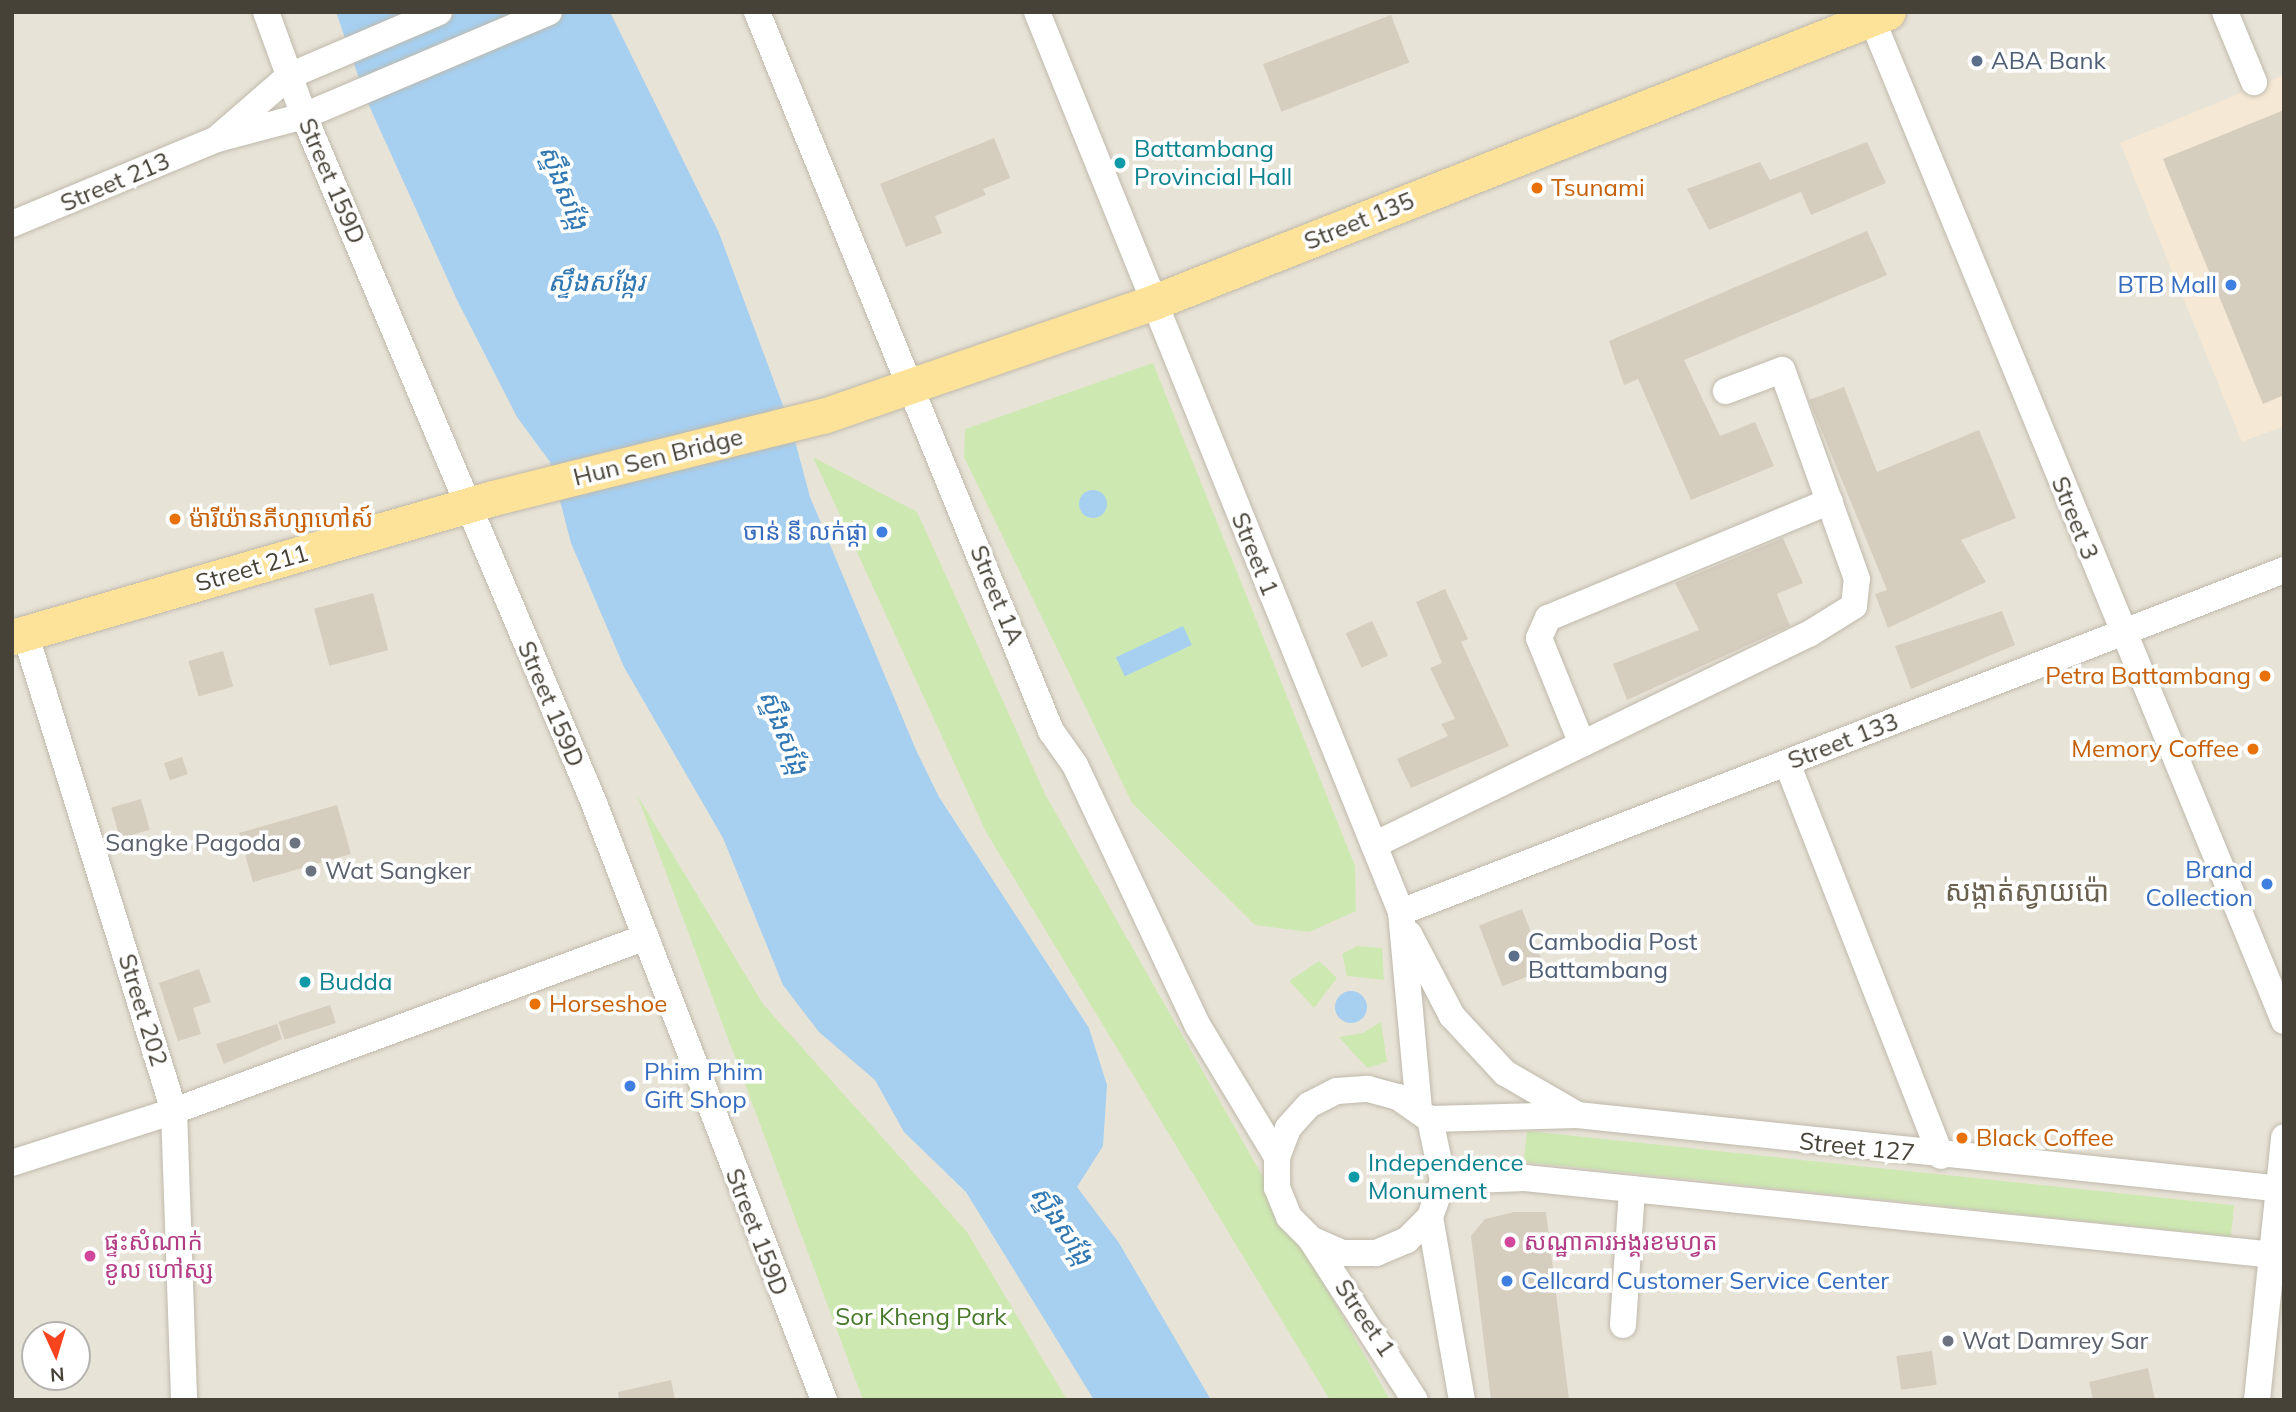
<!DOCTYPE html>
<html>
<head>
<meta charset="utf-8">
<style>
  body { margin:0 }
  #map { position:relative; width:2296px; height:1412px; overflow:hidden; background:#f4f1e9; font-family:Mulish,"Noto Sans Khmer",sans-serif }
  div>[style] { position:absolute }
  .residential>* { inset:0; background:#e8e3d7 }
  .commercial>* { inset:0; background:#f5e8d4 }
  .green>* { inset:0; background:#cee8b2; transform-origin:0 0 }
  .water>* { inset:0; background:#a6cff0; transform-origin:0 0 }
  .round { border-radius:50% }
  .building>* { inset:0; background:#d5cdbe; transform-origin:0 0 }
  .roads { filter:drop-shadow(0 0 2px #bfb9ab) drop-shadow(0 0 2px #bfb9ab) }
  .minor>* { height:26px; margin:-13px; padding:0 13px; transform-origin:13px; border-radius:13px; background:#fff }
  .major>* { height:35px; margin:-17.5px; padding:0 17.5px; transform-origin:17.5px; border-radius:17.5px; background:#fde399 }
  .dots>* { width:19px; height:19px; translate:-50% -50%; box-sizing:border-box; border:4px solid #fff; border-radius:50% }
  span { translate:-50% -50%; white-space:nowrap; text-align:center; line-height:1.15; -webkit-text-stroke:7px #fff; paint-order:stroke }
  .service-label { font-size:24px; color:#4e5e75 }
  .left { translate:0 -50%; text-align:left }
  .culture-label { font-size:24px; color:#0d838f }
  .street-label { font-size:24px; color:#474237 }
  .food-label { font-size:24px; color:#c56008 }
  .right { translate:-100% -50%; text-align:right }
  .shop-label { font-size:24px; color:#366cbe }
  .worship-label { font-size:24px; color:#5b616d }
  .hotel-label { font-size:24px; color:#b23c85 }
  .park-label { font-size:24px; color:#46792a }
  .water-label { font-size:26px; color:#3178b3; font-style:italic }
  .quarter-label { font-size:28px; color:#6a604e }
  .frame { position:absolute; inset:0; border:14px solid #474237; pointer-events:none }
  .north { position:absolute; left:21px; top:1321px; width:70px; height:70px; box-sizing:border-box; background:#fff; border:2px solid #b5b3af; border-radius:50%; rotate:176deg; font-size:19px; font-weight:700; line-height:28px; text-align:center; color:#474237 }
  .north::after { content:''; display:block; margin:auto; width:24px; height:32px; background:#f7441d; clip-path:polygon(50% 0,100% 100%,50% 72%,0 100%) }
</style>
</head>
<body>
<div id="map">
  <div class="residential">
    <div style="clip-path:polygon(evenodd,12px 12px,2284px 12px,2284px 1400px,12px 1400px,12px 12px,35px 1335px,77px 1335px,77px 1377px,35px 1377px,35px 1335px)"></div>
  </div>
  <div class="commercial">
    <div style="clip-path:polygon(2284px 75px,2284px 426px,2242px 442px,2120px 143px)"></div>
  </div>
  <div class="green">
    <div style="clip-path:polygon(1153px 363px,1355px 866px,1356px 911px,1309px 932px,1255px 925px,1132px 803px,964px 457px,965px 429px)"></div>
    <div style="clip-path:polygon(813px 457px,917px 512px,1046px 796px,1390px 1400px,1330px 1400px,986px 832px)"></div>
    <div style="clip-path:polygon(637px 795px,763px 1004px,967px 1232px,1067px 1400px,863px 1400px)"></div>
    <div style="clip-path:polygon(1357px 946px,1382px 948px,1384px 980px,1347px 976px,1342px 954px)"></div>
    <div style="clip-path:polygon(1319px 961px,1337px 978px,1314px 1008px,1289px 981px)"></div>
    <div style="clip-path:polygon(1381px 1022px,1387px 1062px,1367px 1068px,1339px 1037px,1363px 1033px)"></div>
    <div style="left:1527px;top:1131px;width:711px;height:31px;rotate:6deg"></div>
  </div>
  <div class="water">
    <div style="clip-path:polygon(336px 12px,610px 12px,719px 233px,792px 430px,810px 497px,916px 750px,939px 797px,1089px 1028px,1107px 1085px,1103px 1146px,1077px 1187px,1119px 1243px,1211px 1400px,1094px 1400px,966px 1192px,904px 1132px,875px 1080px,819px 1032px,783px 985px,723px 838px,624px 667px,571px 543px,550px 462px,517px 417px,457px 300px,367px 101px)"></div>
    <div class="round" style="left:1079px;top:490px;width:28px;height:28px"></div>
    <div style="left:1183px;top:626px;width:21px;height:74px;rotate:65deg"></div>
    <div class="round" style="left:1335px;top:991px;width:32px;height:32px"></div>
  </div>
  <div class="building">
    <div style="left:1391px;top:15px;width:51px;height:137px;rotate:69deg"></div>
    <div style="clip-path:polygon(2284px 110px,2284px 395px,2263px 404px,2163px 159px)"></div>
    <div style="clip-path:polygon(994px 138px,1010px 178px,983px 189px,986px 195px,935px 216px,942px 233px,906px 247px,880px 184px)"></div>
    <div style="clip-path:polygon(1867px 142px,1886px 183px,1811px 215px,1801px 192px,1709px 230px,1687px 189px,1760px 162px,1770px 180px)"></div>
    <div style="clip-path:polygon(1867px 231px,1887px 275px,1684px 360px,1720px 436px,1755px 422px,1774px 466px,1691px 500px,1638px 379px,1624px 385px,1609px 341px)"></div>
    <div style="clip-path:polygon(1844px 387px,1877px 472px,1979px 430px,2016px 518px,1961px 540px,1986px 582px,1888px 628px,1875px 594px,1887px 590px,1809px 400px)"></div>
    <div style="clip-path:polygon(1783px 538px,1803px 583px,1777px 594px,1790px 626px,1627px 700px,1613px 664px,1699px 630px,1675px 583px)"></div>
    <div style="clip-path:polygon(1445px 589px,1468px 639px,1461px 642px,1509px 746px,1411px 788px,1397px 759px,1448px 736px,1441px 724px,1455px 719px,1430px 668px,1442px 663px,1416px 602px)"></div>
    <div style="left:373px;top:593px;width:59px;height:61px;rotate:75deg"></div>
    <div style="clip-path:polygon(2002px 611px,2015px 645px,1911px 689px,1895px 646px)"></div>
    <div style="left:1372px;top:621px;width:38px;height:29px;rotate:65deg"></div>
    <div style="left:223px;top:651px;width:37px;height:36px;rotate:74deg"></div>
    <div style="left:182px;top:757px;width:18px;height:19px;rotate:71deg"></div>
    <div style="left:141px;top:799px;width:32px;height:31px;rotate:74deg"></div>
    <div style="left:337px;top:805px;width:51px;height:102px;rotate:74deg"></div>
    <div style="left:1522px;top:909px;width:65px;height:46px;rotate:69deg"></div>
    <div style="clip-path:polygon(199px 969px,211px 1002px,193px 1008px,201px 1034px,178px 1041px,159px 983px)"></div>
    <div style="left:330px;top:1005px;width:19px;height:54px;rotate:72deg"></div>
    <div style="clip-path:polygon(277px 1024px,282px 1039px,224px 1064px,216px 1044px)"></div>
    <div style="clip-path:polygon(1514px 1212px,1546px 1212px,1569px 1400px,1491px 1400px,1471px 1236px,1485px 1219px)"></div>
    <div style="left:1932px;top:1351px;width:34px;height:36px;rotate:82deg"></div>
    <div style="clip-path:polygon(2148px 1368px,2155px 1400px,2093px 1400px,2089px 1382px)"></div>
    <div style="clip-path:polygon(671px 1380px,675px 1400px,619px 1400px,618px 1392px)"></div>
  </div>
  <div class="roads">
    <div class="minor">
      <div style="left:266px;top:12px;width:111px;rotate:69.9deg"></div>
      <div style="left:304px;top:116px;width:746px;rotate:67.11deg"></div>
      <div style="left:594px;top:803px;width:640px;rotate:68.93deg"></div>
      <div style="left:757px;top:12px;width:777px;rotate:67.76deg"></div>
      <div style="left:1051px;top:731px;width:42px;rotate:54.8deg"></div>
      <div style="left:1075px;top:765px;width:289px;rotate:64.8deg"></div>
      <div style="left:1198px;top:1026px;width:153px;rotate:58.9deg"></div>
      <div style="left:1037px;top:12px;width:971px;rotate:67.98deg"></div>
      <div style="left:1401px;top:912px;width:198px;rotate:84.8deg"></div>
      <div style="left:1869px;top:12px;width:1091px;rotate:67.64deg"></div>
      <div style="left:2225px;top:12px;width:76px;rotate:67.5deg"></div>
      <div style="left:221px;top:135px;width:90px;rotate:-40.9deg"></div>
      <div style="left:289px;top:76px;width:163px;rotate:-23.1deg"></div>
      <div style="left:12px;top:224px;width:222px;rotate:-22.5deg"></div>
      <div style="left:217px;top:139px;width:90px;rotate:-14.8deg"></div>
      <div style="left:304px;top:116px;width:266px;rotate:-23deg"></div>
      <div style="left:25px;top:633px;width:501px;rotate:72.69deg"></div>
      <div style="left:174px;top:1111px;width:289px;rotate:88deg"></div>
      <div style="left:1582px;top:744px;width:114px;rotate:-112.1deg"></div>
      <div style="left:1539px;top:638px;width:22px;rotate:-66deg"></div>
      <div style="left:1548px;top:618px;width:305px;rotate:-22.5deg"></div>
      <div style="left:1787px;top:763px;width:422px;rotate:68.6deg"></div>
      <div style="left:1374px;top:845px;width:483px;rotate:-25.9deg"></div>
      <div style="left:1809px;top:634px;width:53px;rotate:-31.9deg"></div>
      <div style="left:1854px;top:606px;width:27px;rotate:-84deg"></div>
      <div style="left:1857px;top:579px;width:222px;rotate:-109.7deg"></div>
      <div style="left:1782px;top:370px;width:60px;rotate:159.4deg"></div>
      <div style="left:1401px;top:912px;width:947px;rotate:-21.17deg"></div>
      <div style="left:1409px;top:934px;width:93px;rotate:62.3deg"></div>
      <div style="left:1452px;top:1016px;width:78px;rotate:47.1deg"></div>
      <div style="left:1505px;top:1073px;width:82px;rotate:30deg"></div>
      <div style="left:1430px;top:1119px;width:147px;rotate:-1.6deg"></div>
      <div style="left:1577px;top:1115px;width:711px;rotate:5.98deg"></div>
      <div style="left:12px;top:1163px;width:170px;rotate:-17.8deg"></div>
      <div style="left:174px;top:1111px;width:503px;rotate:-20.24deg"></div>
      <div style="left:1443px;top:1181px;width:82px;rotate:-2.1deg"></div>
      <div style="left:1525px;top:1178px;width:763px;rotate:5.87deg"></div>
      <div style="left:1430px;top:1217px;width:33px;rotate:135deg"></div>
      <div style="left:1407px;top:1240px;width:34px;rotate:157deg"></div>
      <div style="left:1376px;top:1253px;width:34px;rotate:180deg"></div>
      <div style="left:1342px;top:1253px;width:34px;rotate:-156deg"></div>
      <div style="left:1311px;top:1239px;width:31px;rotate:-135deg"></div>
      <div style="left:1289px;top:1217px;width:31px;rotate:-112deg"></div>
      <div style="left:1277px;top:1188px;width:31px;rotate:-90deg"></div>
      <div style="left:1277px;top:1157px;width:31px;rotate:-69deg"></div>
      <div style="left:1288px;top:1128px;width:31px;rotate:-48deg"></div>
      <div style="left:1309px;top:1105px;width:31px;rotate:-27deg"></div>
      <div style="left:1337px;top:1091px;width:31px;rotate:-4deg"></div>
      <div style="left:1368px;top:1089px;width:31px;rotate:15deg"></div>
      <div style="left:1398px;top:1097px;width:39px;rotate:35deg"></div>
      <div style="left:1430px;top:1119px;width:63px;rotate:78.2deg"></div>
      <div style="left:1443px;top:1181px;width:38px;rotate:110deg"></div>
      <div style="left:1430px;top:1217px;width:186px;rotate:80.1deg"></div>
      <div style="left:1312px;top:1241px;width:189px;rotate:57.1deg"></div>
      <div style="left:1623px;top:1325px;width:136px;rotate:-86.2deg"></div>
      <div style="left:2257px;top:1400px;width:264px;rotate:-84.1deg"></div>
    </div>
    <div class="major">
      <div style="left:12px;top:637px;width:501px;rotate:-16.12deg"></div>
      <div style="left:493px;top:498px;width:340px;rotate:-14deg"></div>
      <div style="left:823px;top:416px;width:350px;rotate:-19deg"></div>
      <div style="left:1154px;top:302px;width:789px;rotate:-21.56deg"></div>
    </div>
  </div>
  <div class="dots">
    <div style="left:1977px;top:61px;background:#5c6f8a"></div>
    <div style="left:1120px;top:163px;background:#0f9aa8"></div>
    <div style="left:1537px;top:188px;background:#e8710a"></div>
    <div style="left:2231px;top:285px;background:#3f7fe0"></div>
    <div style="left:175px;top:519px;background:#e8710a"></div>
    <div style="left:882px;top:532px;background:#3f7fe0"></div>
    <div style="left:2265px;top:676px;background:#e8710a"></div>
    <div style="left:2253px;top:749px;background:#e8710a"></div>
    <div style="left:295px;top:843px;background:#6b7280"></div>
    <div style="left:311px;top:871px;background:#6b7280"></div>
    <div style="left:2267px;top:884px;background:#3f7fe0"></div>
    <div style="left:1514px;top:956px;background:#5c6f8a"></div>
    <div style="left:305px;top:982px;background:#0f9aa8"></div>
    <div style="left:535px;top:1004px;background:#e8710a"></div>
    <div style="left:630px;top:1086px;background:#3f7fe0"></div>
    <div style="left:1962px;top:1138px;background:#e8710a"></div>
    <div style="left:1354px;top:1177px;background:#0f9aa8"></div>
    <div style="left:1510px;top:1242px;background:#d1479c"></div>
    <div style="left:90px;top:1256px;background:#d1479c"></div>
    <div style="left:1507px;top:1281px;background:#3f7fe0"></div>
    <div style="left:1948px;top:1341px;background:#6b7280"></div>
  </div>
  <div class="service-label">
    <span class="left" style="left:1991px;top:61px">ABA Bank</span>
    <span class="left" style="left:1528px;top:956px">Cambodia Post<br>Battambang</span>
  </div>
  <div class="culture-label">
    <span class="left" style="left:1134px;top:163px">Battambang<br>Provincial Hall</span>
    <span class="left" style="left:319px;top:982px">Budda</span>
    <span class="left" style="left:1368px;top:1177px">Independence<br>Monument</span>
  </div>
  <div class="street-label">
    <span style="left:332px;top:181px;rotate:67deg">Street 159D</span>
    <span style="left:115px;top:182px;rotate:-23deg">Street 213</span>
    <span style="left:1359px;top:221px;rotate:-22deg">Street 135</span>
    <span style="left:658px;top:457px;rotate:-14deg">Hun Sen Bridge</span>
    <span style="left:2075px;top:518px;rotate:68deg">Street 3</span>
    <span style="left:1255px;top:554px;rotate:68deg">Street 1</span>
    <span style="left:252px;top:568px;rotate:-16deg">Street 211</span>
    <span style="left:997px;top:595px;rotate:68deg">Street 1A</span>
    <span style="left:551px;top:704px;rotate:67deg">Street 159D</span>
    <span style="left:1843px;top:741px;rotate:-21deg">Street 133</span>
    <span style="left:143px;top:1010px;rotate:73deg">Street 202</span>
    <span style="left:1857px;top:1147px;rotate:6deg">Street 127</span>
    <span style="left:757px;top:1232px;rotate:69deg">Street 159D</span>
    <span style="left:1365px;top:1318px;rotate:56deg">Street 1</span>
  </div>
  <div class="food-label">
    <span class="left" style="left:1551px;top:188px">Tsunami</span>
    <span class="left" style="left:189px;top:519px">ម៉ារីយ៉ានភីហ្សាហៅស៍</span>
    <span class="right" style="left:2251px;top:676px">Petra Battambang</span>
    <span class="right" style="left:2239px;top:749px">Memory Coffee</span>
    <span class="left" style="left:549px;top:1004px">Horseshoe</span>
    <span class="left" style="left:1976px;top:1138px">Black Coffee</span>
  </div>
  <div class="shop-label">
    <span class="right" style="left:2217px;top:285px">BTB Mall</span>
    <span class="right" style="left:868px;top:532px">ចាន់ នី លក់ផ្កា</span>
    <span class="right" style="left:2253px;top:884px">Brand<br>Collection</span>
    <span class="left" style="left:644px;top:1086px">Phim Phim<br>Gift Shop</span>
    <span class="left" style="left:1521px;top:1281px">Cellcard Customer Service Center</span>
  </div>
  <div class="worship-label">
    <span class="right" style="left:281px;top:843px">Sangke Pagoda</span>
    <span class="left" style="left:325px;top:871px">Wat Sangker</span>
    <span class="left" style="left:1962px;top:1341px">Wat Damrey Sar</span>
  </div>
  <div class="hotel-label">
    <span class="left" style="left:104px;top:1256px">ផ្ទះសំណាក់<br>ខូល ហៅស្ស</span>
    <span class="left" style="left:1524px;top:1242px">សណ្ឋាគារអង្គរខមហ្វត</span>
  </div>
  <div class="park-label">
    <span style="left:921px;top:1317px">Sor Kheng Park</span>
  </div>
  <div class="water-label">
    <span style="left:564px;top:187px;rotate:68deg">ស្ទឹងសង្កែ</span>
    <span style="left:596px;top:282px">ស្ទឹងសង្កែរ</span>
    <span style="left:784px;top:732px;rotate:68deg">ស្ទឹងសង្កែ</span>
    <span style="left:1062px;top:1225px;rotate:56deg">ស្ទឹងសង្កែ</span>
  </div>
  <div class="quarter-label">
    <span style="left:2027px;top:891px">សង្កាត់ស្វាយប៉ោ</span>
  </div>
  <div class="frame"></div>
  <div class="north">N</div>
</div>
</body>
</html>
